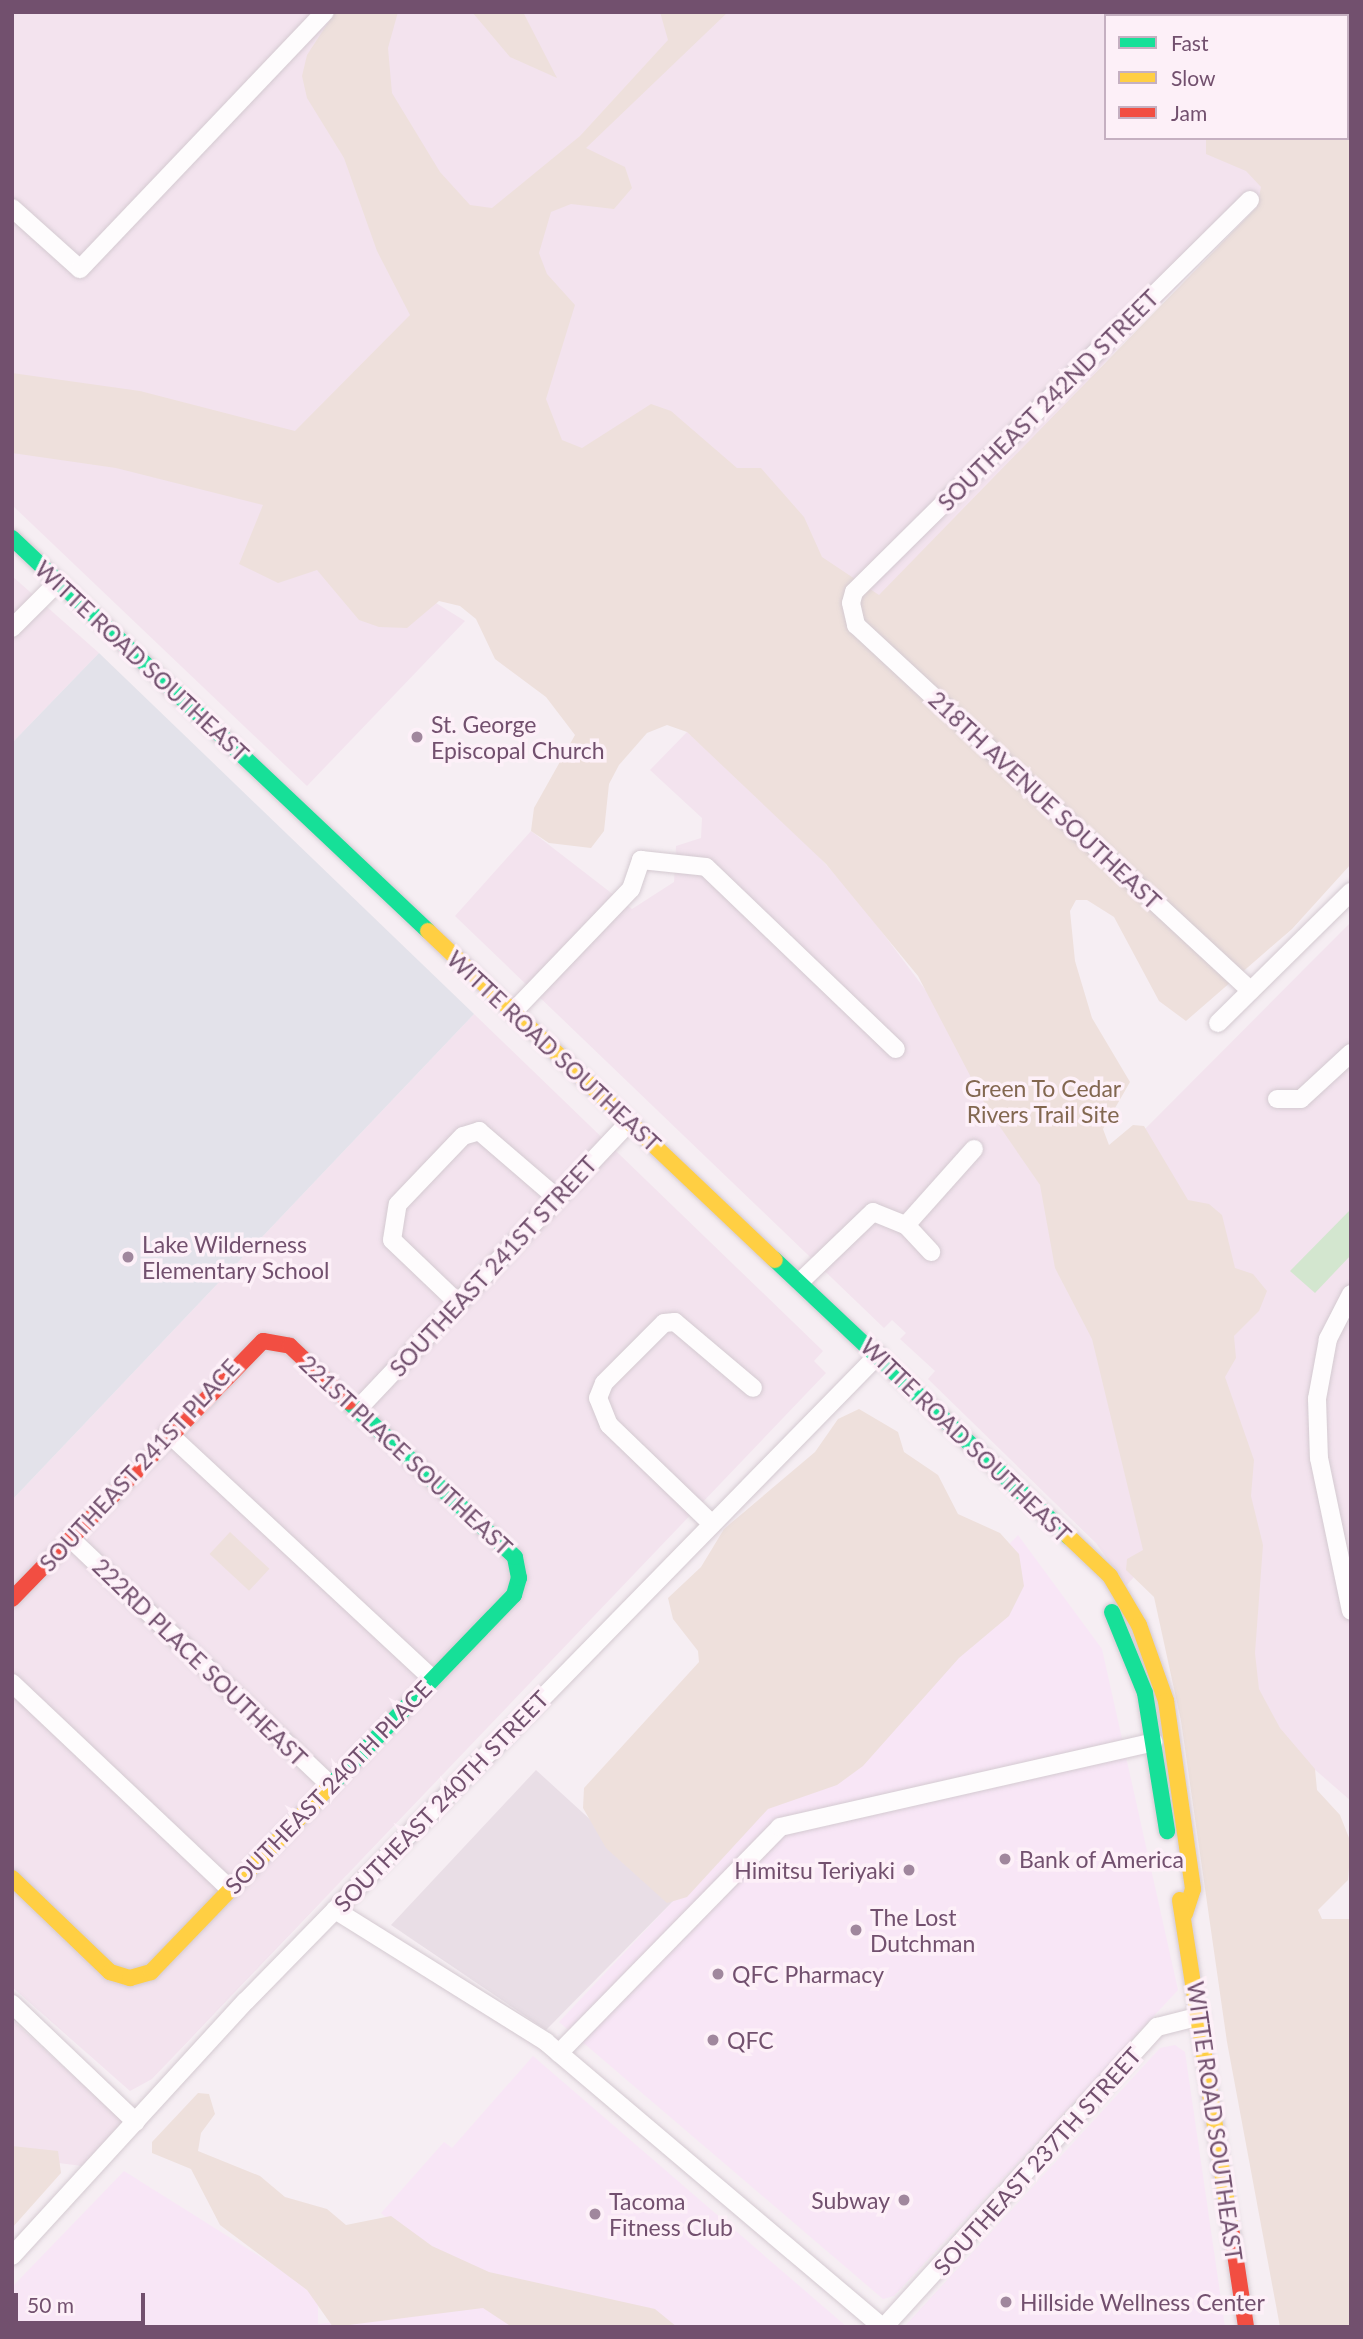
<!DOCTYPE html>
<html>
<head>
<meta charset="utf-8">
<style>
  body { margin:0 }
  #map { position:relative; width:1363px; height:2339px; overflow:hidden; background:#f6eef3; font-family:Lato,sans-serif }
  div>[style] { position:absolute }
  .residential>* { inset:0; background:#f3e3ee }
  .commercial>* { inset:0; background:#f8e6f6 }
  .industrial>* { inset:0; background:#e9dee6 }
  .education>* { inset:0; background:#e3e2ea }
  .green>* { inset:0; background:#eee0dc; transform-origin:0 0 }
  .water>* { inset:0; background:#d3e6cf }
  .roads { filter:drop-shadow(0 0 2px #d4cad1) drop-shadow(0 0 2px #d4cad1) }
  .street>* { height:18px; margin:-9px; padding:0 9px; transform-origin:9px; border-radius:9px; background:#fefcfd }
  .fast>* { height:16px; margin:-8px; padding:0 8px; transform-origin:8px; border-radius:8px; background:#16e098 }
  .slow>* { height:16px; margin:-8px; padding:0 8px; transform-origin:8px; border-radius:8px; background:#ffcf43 }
  .jam>* { height:16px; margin:-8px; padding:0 8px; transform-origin:8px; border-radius:8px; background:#f24e42 }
  .dots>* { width:19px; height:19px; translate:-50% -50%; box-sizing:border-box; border:4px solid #fdf0f8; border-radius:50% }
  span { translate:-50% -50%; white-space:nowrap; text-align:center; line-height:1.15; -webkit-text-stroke:7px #fdf0f8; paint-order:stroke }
  .street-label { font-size:23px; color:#72506e }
  .poi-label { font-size:23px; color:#72506e }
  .left { translate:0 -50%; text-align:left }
  .right { translate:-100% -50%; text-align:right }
  .park-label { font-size:23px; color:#826750 }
  .frame { position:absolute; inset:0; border:14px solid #72506e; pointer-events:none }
  .legend { position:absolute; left:1104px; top:14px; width:245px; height:126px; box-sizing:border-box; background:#fdf0f8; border:2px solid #c5b0c1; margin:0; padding:9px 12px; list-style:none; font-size:21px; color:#72506e }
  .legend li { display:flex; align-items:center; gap:14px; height:35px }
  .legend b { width:35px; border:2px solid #c5b0c1 }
  .scale { position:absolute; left:14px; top:2293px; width:131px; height:32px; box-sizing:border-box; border:4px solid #72506e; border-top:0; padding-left:9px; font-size:21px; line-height:24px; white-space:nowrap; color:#72506e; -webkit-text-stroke:5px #fdf0f8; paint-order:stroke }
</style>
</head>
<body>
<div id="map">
  <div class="residential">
    <div style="clip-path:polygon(12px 12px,1351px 12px,1106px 16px,1106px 138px,1318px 138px,773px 713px,12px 401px)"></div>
    <div style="clip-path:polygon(12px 446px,258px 493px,465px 621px,307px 786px,12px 505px)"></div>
    <div style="clip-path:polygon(12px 576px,99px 653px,12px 743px)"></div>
    <div style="clip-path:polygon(687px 732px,793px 828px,858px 900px,951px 1024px,999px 1105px,1040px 1185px,1180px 1525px,1126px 1586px,1096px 1543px,928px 1379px,935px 1371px,900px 1339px,906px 1333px,892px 1320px,884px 1328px,455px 916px,531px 831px,632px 909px,674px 882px,676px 846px,701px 838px,702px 818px,650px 770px)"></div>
    <div style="clip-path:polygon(1351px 922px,1351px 1801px,1258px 1720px,1128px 1146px)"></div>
    <div style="clip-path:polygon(474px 1014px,823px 1351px,814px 1361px,826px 1373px,152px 2079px,130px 2091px,12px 1987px,12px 1500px)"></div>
    <div style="clip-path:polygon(12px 2020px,123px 2121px,82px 2166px,12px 2157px)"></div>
  </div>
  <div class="commercial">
    <div style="clip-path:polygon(1018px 1535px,1102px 1649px,1178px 1990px,894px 2296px,883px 2299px,559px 2022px)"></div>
    <div style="clip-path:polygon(1175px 2045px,1185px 2052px,1225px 2327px,904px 2327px,1160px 2048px)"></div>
    <div style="clip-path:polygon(533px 2056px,847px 2327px,575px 2327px,427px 2253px,381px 2213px,444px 2142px,452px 2148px)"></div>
    <div style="clip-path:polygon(124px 2171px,318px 2293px,318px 2324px,495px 2304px,519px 2327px,12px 2327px,12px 2287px)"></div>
  </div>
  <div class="industrial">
    <div style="clip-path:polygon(536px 1770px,676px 1898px,546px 2030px,391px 1925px)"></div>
  </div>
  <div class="education">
    <div style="clip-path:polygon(99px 653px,474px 1014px,12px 1500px,12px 743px)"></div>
  </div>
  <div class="green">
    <div style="clip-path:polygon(335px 12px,398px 12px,388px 48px,392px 93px,440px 172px,470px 205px,492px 208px,580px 136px,668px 40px,660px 12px,728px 12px,586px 148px,625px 167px,632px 188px,614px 209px,571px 204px,551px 212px,539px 253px,547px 274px,575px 305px,546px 399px,562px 440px,582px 448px,651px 404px,671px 411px,737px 468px,761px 468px,804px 517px,822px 557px,879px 595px,1257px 207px,1261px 187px,1246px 171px,1206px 154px,1206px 138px,1347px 138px,1347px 16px,1316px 16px,1351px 12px,1351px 864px,1292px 929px,1186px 1021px,1159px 1001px,1114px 917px,1087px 900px,1076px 900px,1070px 911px,1075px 961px,1092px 1018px,1130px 1082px,1103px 1129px,1109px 1145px,1133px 1125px,1144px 1126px,1188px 1200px,1209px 1204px,1222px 1215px,1235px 1268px,1253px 1274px,1267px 1291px,1259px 1311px,1234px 1336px,1236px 1358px,1225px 1377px,1254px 1460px,1251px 1496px,1263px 1545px,1255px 1653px,1259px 1689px,1280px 1728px,1315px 1769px,1317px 1790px,1340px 1815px,1351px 1843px,1348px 1880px,1318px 1910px,1322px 1919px,1351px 1919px,1351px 2327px,1280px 2327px,1227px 2042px,1181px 1721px,1154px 1597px,1126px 1570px,1127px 1559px,1143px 1550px,1092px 1339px,1055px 1268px,1040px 1185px,987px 1108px,918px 976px,826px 864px,687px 732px,667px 725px,647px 733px,619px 765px,609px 784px,604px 831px,591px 848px,549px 843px,531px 831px,534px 808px,575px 735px,546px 697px,495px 659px,476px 619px,460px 606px,439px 601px,407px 628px,379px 627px,359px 620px,317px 570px,278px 583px,239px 564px,263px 505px,116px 468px,12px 453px,12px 373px,140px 391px,295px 431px,410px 315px,377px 251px,344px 158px,307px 98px,302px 76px,307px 55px)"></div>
    <div style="clip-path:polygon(472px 12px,523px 12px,557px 78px,510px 57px)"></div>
    <div style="clip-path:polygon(859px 1409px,898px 1432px,904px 1452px,938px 1475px,958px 1514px,1000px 1533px,1019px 1554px,1024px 1586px,1009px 1616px,959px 1658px,863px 1766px,837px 1785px,768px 1809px,687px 1897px,667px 1903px,606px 1848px,583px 1808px,584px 1788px,699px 1662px,698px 1651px,673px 1619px,668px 1598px,701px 1567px,724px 1529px,815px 1452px,838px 1419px)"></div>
    <div style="left:230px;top:1532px;width:54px;height:30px;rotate:43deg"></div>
    <div style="clip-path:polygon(198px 2093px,209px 2094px,215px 2114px,201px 2133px,198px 2151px,260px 2176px,285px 2197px,327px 2209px,346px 2225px,391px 2216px,432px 2246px,489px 2272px,655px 2309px,677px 2327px,512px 2327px,483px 2308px,333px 2327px,307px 2290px,220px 2225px,191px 2169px,152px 2153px,152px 2142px)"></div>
    <div style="clip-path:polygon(12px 2146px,58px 2151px,61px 2173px,12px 2228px)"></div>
  </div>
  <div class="water">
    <div style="clip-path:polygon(1351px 1209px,1351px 1255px,1315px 1293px,1290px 1271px)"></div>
  </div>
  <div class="roads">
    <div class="street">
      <div style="left:1250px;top:200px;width:557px;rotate:135.29deg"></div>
      <div style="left:854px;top:592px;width:11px;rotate:105deg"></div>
      <div style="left:851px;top:603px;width:23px;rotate:77deg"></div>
      <div style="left:856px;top:625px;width:538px;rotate:42.82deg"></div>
      <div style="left:12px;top:208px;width:91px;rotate:41.9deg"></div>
      <div style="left:80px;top:269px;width:355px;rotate:-46.4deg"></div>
      <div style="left:12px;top:628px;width:65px;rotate:-45deg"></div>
      <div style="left:513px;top:1012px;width:170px;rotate:-46.2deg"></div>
      <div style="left:631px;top:889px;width:31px;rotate:-71deg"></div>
      <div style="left:641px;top:860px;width:65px;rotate:6.1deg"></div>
      <div style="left:706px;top:867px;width:263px;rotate:43.8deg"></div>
      <div style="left:1218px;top:1023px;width:187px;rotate:-44.6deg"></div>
      <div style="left:1277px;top:1099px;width:24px"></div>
      <div style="left:1301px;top:1099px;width:68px;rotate:-42.6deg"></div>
      <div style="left:906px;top:1225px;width:102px;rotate:-48.2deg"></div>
      <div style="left:800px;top:1282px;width:101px;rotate:-43.8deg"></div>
      <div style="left:873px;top:1212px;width:35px;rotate:22deg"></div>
      <div style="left:906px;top:1225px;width:37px;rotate:47deg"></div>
      <div style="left:1351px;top:1294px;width:51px;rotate:117.1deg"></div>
      <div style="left:1328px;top:1339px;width:61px;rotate:100.4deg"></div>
      <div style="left:1317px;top:1399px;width:59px;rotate:88.1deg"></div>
      <div style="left:1319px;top:1458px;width:156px;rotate:78.2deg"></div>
      <div style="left:458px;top:1303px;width:91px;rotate:-136.3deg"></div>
      <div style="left:392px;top:1240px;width:36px;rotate:-81deg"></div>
      <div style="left:398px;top:1204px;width:94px;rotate:-46.3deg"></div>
      <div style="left:463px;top:1136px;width:17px;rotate:-17deg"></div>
      <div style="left:479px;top:1131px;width:103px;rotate:40.7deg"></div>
      <div style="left:357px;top:1410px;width:396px;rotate:-46.6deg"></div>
      <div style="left:168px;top:1433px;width:360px;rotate:42.9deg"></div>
      <div style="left:712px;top:1524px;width:143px;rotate:-136.1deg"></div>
      <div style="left:609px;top:1425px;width:29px;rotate:-112deg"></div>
      <div style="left:598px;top:1398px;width:16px;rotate:-68deg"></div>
      <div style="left:604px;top:1383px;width:85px;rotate:-45deg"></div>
      <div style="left:664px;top:1323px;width:11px;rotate:-5deg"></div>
      <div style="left:675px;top:1322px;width:102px;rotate:40.2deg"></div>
      <div style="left:70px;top:1538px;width:359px;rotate:43.5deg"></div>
      <div style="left:12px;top:1683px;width:300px;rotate:43.4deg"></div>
      <div style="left:335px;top:1910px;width:249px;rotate:32deg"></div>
      <div style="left:546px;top:2042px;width:441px;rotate:40.3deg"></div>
      <div style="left:12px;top:2004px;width:171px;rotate:43.6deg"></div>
      <div style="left:559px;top:2053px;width:316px;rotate:-45.6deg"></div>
      <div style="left:780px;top:1827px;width:383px;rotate:-12.8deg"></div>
      <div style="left:12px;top:2256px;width:346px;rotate:-47.5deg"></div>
      <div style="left:246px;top:2001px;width:904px;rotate:-45.63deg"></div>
      <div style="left:884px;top:2327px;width:406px;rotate:-47.7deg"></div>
      <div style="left:1157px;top:2027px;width:44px;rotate:-14.3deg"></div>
    </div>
    <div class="fast">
      <div style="left:12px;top:538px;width:572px;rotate:43.37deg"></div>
      <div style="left:775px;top:1260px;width:403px;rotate:43.3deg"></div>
      <div style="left:1112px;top:1612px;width:87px;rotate:67.8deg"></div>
      <div style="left:1145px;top:1693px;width:140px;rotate:80.9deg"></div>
      <div style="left:333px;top:1783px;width:261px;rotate:-46.1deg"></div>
      <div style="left:514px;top:1595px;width:18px;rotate:-74deg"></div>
      <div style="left:519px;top:1578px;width:21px;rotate:-101deg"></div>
      <div style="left:515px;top:1557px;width:227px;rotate:-137deg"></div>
    </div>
    <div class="slow">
      <div style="left:428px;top:931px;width:478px;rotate:43.5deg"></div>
      <div style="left:1068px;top:1536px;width:58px;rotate:43.6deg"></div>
      <div style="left:1110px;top:1576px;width:57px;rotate:59.4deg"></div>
      <div style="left:1139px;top:1625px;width:81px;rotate:70.4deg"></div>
      <div style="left:1166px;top:1701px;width:190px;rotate:81.8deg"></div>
      <div style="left:1193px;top:1889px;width:26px;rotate:108deg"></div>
      <div style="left:12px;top:1878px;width:136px;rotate:43.8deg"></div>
      <div style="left:110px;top:1972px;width:21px;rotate:17deg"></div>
      <div style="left:130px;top:1978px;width:22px;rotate:-16deg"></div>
      <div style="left:151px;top:1972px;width:262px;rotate:-46.1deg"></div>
      <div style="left:1180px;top:1900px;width:338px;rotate:81.2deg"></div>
    </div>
    <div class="jam">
      <div style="left:12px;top:1599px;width:360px;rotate:-45.8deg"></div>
      <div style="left:263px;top:1341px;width:27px;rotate:10deg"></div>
      <div style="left:290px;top:1346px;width:81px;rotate:43.5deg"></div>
      <div style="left:1232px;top:2234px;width:94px;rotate:81.4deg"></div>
    </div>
  </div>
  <div class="dots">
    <div style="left:417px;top:737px;background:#a0879d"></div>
    <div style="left:128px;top:1257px;background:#a0879d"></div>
    <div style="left:1005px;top:1859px;background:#a0879d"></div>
    <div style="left:909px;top:1870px;background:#a0879d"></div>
    <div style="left:856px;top:1930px;background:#a0879d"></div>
    <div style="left:718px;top:1974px;background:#a0879d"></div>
    <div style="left:713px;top:2040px;background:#a0879d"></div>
    <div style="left:904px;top:2200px;background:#a0879d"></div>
    <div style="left:595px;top:2214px;background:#a0879d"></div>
    <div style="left:1006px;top:2302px;background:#a0879d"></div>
  </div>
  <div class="street-label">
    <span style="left:1048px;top:400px;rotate:-45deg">SOUTHEAST 242ND STREET</span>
    <span style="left:142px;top:661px;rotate:43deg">WITTE ROAD SOUTHEAST</span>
    <span style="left:1045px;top:800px;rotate:43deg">218TH AVENUE SOUTHEAST</span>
    <span style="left:554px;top:1051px;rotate:43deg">WITTE ROAD SOUTHEAST</span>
    <span style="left:493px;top:1266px;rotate:-47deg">SOUTHEAST 241ST STREET</span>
    <span style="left:966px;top:1440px;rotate:44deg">WITTE ROAD SOUTHEAST</span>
    <span style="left:406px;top:1455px;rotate:43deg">221ST PLACE SOUTHEAST</span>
    <span style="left:139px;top:1465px;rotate:-47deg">SOUTHEAST 241ST PLACE</span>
    <span style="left:200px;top:1662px;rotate:44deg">222RD PLACE SOUTHEAST</span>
    <span style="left:328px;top:1787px;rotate:-46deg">SOUTHEAST 240TH PLACE</span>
    <span style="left:441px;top:1801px;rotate:-46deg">SOUTHEAST 240TH STREET</span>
    <span style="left:1215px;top:2121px;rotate:82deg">WITTE ROAD SOUTHEAST</span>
    <span style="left:1037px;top:2161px;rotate:-48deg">SOUTHEAST 237TH STREET</span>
  </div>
  <div class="poi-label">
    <span class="left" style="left:431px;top:737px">St. George<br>Episcopal Church</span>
    <span class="left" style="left:142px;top:1257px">Lake Wilderness<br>Elementary School</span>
    <span class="left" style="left:1019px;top:1859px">Bank of America</span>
    <span class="right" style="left:895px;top:1870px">Himitsu Teriyaki</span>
    <span class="left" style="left:870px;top:1930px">The Lost<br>Dutchman</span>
    <span class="left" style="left:732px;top:1974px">QFC Pharmacy</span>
    <span class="left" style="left:727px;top:2040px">QFC</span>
    <span class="right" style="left:890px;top:2200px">Subway</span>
    <span class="left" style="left:609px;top:2214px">Tacoma<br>Fitness Club</span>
    <span class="left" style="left:1020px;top:2302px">Hillside Wellness Center</span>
  </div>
  <div class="park-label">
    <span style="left:1043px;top:1101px">Green To Cedar<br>Rivers Trail Site</span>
  </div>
  <div class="frame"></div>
  <ul class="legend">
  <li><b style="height:9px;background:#16e098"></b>Fast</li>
  <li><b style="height:9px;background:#ffcf43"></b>Slow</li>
  <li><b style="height:9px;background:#f24e42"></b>Jam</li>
  </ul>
  <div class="scale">50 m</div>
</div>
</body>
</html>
